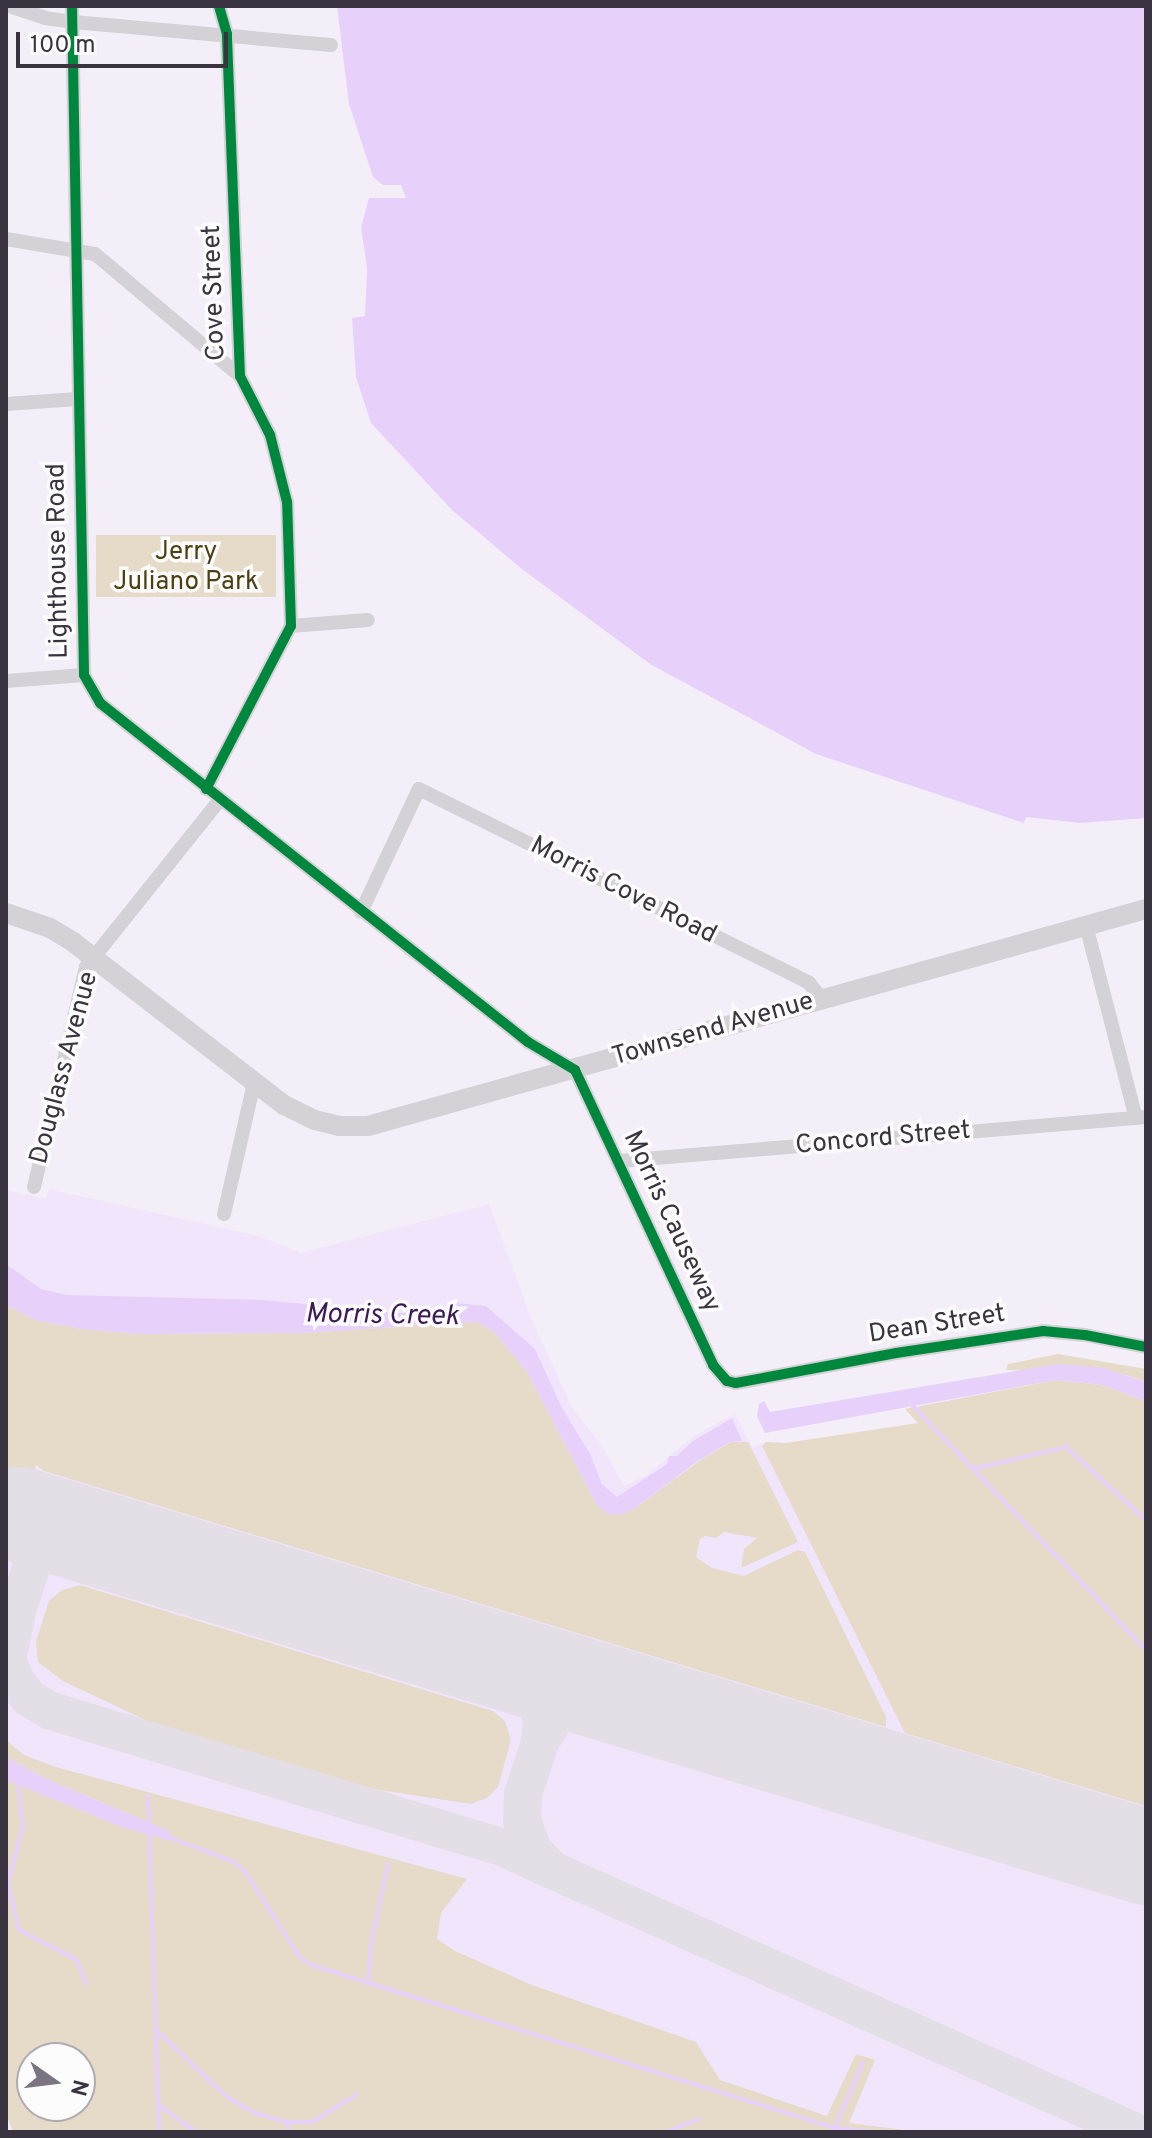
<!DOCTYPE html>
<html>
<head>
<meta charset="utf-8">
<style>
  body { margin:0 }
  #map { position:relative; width:1152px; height:2138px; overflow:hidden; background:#f4eef9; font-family:Overpass,sans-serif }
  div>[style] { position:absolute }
  .built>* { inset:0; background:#f1e5fc }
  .green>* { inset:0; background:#e6dbc9; transform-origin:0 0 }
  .water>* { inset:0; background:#e7d1fa }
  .stream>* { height:4px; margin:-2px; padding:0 2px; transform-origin:2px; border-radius:2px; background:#e7d1fa }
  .taxiway>* { height:38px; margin:-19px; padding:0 19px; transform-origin:19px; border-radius:19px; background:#e4dfe6 }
  .runway>* { height:96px; margin:-48px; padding:0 48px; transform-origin:48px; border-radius:48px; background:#e4dfe6 }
  .minor>* { height:14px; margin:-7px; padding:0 7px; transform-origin:7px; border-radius:7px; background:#d4d2d6 }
  .secondary>* { height:20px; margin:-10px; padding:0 10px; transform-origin:10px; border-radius:10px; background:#d4d2d6 }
  .cycleway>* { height:10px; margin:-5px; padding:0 5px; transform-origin:5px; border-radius:5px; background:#00873e }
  span { translate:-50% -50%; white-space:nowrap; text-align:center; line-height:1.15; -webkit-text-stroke:7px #fbfcfb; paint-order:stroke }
  .street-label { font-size:26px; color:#3a3340 }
  .park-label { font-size:26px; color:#4c3f11 }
  .water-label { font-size:28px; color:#3d1956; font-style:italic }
  .frame { position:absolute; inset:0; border:8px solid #3a3340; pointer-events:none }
  .north { position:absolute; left:16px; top:2042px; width:80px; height:80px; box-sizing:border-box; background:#fbfcfb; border:2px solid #aeacb0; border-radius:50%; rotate:104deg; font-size:22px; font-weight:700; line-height:32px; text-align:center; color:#3a3340 }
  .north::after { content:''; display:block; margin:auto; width:28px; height:36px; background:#7b7481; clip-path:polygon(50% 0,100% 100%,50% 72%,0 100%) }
  .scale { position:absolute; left:16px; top:32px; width:212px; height:36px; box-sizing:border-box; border:4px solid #3a3340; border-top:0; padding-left:10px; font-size:24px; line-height:28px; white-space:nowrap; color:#3a3340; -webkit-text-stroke:6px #fbfcfb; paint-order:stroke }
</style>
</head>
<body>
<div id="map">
  <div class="built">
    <div style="clip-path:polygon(evenodd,49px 1189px,258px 1236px,301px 1253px,489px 1204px,533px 1323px,574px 1411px,599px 1441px,624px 1486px,647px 1475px,694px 1436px,735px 1414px,753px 1448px,766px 1442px,786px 1443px,919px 1423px,1146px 1417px,1146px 2132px,13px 2132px,6px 2113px,6px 1190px,46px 1199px,49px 1189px,32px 2058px,80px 2058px,80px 2106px,32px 2106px,32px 2058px)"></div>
  </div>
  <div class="green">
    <div style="left:276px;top:535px;width:62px;height:180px;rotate:90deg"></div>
    <div style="clip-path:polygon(6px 1305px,35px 1320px,82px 1329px,137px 1334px,303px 1333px,477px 1322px,494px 1332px,527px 1372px,598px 1507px,634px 1509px,702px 1459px,731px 1442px,748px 1442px,798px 1542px,741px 1568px,744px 1549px,757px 1538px,724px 1532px,716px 1538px,705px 1536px,700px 1539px,696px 1557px,712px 1568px,744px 1576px,798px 1550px,805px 1552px,886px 1717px,886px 1727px,44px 1471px,36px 1465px,6px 1562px)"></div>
    <div style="clip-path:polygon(1058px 1354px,1146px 1369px,1146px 1382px,1126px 1375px,1006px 1370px,1008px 1364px)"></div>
    <div style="clip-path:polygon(1056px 1380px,1102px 1385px,1146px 1401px,1146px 1806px,905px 1733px,762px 1446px,766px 1442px,786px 1443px,918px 1423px,905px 1409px)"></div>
    <div style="clip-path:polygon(80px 1585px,493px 1711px,505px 1721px,511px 1740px,498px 1787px,487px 1798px,471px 1804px,360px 1787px,156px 1725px,63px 1681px,38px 1662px,36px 1641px,49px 1601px,62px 1590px)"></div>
    <div style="clip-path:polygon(evenodd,6px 1740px,24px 1755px,56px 1767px,467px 1879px,441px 1913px,437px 1939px,455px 1951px,532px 1985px,696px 2042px,720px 2080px,827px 2116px,856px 2054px,875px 2060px,849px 2123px,920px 2132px,13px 2132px,6px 2113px,6px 1780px,119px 1826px,173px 1841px,169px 1831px,51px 1781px,6px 1757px,6px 1740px,32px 2058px,80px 2058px,80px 2106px,32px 2106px,32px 2058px)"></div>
  </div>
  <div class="water">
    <div style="clip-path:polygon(337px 6px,1146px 6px,1146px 818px,1080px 823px,1026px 817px,1024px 823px,816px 754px,650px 664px,522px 569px,452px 510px,371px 423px,356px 377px,352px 318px,365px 316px,367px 268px,361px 227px,369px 198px,406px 198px,401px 185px,383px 185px,373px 177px,349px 104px)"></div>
    <div style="clip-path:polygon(6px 1264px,41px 1289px,66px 1295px,263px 1300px,396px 1313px,436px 1311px,457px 1303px,486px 1306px,535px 1349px,562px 1408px,590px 1454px,602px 1484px,617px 1497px,667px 1464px,669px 1456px,677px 1456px,693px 1441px,732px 1418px,742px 1441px,730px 1442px,695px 1463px,634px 1509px,621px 1515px,609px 1514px,598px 1507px,527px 1372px,494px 1332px,477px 1322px,303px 1333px,137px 1334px,82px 1329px,35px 1320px,6px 1305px)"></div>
    <div style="clip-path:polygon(1058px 1364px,1103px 1368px,1146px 1382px,1146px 1401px,1102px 1385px,1056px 1380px,765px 1433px,757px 1416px,759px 1404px,764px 1401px,770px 1412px)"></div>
    <div style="clip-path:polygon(6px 1757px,51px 1781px,169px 1831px,174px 1842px,119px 1826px,6px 1780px)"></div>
  </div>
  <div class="stream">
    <div style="left:910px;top:1403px;width:342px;rotate:46.3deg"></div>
    <div style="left:972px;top:1469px;width:97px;rotate:-13.2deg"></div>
    <div style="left:1066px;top:1447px;width:108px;rotate:42.4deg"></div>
    <div style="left:18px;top:1783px;width:43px;rotate:83.4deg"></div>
    <div style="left:23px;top:1826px;width:60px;rotate:104.5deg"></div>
    <div style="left:8px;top:1884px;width:47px;rotate:76.6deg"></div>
    <div style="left:19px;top:1930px;width:65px;rotate:27.3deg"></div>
    <div style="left:77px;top:1960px;width:25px;rotate:69deg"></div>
    <div style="left:148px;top:1796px;width:336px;rotate:88.1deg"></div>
    <div style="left:168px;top:1837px;width:68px;rotate:20.6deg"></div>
    <div style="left:232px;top:1861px;width:15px;rotate:37deg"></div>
    <div style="left:244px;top:1870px;width:102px;rotate:57.4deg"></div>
    <div style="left:299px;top:1956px;width:15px;rotate:37deg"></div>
    <div style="left:311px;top:1965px;width:549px;rotate:17.28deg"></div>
    <div style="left:835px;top:2128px;width:40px;rotate:5.7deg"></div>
    <div style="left:368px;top:1983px;width:40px;rotate:-85.7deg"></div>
    <div style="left:371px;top:1943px;width:81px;rotate:-77.9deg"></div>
    <div style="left:155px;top:2029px;width:99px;rotate:43.4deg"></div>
    <div style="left:227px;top:2097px;width:32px;rotate:30deg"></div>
    <div style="left:255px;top:2113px;width:32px;rotate:16deg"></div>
    <div style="left:286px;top:2122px;width:26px"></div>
    <div style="left:312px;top:2122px;width:52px;rotate:-31.5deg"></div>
    <div style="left:159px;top:2105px;width:46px;rotate:36.1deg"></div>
    <div style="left:286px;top:2122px;width:11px;rotate:68deg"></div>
    <div style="left:835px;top:2128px;width:72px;rotate:-67deg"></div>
    <div style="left:666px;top:2132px;width:35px;rotate:-22deg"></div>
  </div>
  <div class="taxiway">
    <div style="left:46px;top:1523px;width:89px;rotate:108.4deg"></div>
    <div style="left:18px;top:1607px;width:54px;rotate:101.7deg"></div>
    <div style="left:7px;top:1660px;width:23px;rotate:67deg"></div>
    <div style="left:16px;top:1681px;width:21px;rotate:53deg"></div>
    <div style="left:29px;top:1698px;width:26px;rotate:31deg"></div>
    <div style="left:51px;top:1711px;width:470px;rotate:16.8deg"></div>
    <div style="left:501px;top:1847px;width:696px;rotate:24.17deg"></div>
    <div style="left:502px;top:1661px;width:37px;rotate:44deg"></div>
    <div style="left:529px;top:1687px;width:18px;rotate:61deg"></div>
    <div style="left:538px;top:1703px;width:19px;rotate:78deg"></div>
    <div style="left:542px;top:1722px;width:20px;rotate:96deg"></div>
    <div style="left:550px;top:1868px;width:25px;rotate:-133deg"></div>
    <div style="left:533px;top:1850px;width:30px;rotate:-111deg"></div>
    <div style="left:522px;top:1822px;width:28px;rotate:-88deg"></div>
    <div style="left:523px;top:1794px;width:55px;rotate:-71.9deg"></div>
    <div style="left:540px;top:1742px;width:34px;rotate:-58deg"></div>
    <div style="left:558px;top:1713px;width:23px;rotate:-29deg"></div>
    <div style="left:578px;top:1702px;width:32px;rotate:-14deg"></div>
  </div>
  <div class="runway">
    <div style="left:20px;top:1515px;width:1177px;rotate:16.9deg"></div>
  </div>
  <div class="minor">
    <div style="left:9px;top:6px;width:38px;rotate:18deg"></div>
    <div style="left:45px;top:18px;width:28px;rotate:8deg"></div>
    <div style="left:73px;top:22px;width:259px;rotate:5.1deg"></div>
    <div style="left:72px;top:6px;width:669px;rotate:88.97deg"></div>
    <div style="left:84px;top:675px;width:32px;rotate:60deg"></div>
    <div style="left:100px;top:703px;width:546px;rotate:38.38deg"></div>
    <div style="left:528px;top:1042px;width:55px;rotate:30.8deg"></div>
    <div style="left:575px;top:1070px;width:326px;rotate:64.9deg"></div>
    <div style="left:713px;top:1365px;width:21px;rotate:49deg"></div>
    <div style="left:727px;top:1381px;width:9px;rotate:13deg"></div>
    <div style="left:736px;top:1383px;width:163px;rotate:-10.6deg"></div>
    <div style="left:896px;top:1353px;width:149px;rotate:-8.5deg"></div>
    <div style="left:1043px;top:1331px;width:42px;rotate:5.4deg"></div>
    <div style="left:1085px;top:1335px;width:62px;rotate:11.1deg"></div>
    <div style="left:6px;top:239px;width:90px;rotate:9.6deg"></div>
    <div style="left:95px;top:254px;width:189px;rotate:40.1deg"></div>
    <div style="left:6px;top:404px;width:72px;rotate:-4deg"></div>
    <div style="left:291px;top:626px;width:77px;rotate:-4.5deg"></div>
    <div style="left:6px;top:681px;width:78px;rotate:-4.4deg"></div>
    <div style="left:206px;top:789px;width:184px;rotate:-62.5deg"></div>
    <div style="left:291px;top:626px;width:124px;rotate:-91.8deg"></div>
    <div style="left:287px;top:502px;width:69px;rotate:-104.2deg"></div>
    <div style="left:270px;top:435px;width:66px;rotate:-117deg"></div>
    <div style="left:240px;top:376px;width:342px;rotate:-92.2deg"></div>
    <div style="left:227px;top:34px;width:29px;rotate:-106deg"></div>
    <div style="left:361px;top:912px;width:136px;rotate:-64.8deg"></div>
    <div style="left:419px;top:789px;width:436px;rotate:26.4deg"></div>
    <div style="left:809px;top:983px;width:21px;rotate:51deg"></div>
    <div style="left:1086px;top:925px;width:199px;rotate:75.5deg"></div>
    <div style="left:620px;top:1161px;width:528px;rotate:-4.78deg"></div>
    <div style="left:34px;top:1187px;width:226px;rotate:-76.7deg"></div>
    <div style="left:86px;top:967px;width:214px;rotate:-51.3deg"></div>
    <div style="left:224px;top:1214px;width:134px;rotate:-77.1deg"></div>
  </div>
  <div class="secondary">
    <div style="left:6px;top:913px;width:46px;rotate:18.8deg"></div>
    <div style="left:50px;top:928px;width:27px;rotate:31deg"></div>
    <div style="left:73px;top:942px;width:267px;rotate:37.7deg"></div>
    <div style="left:284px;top:1105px;width:34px;rotate:26deg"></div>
    <div style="left:315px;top:1120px;width:25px;rotate:14deg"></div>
    <div style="left:339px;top:1126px;width:29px"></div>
    <div style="left:368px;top:1126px;width:808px;rotate:-15.58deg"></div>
  </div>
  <div class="cycleway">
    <div style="left:72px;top:6px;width:669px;rotate:88.97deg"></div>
    <div style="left:84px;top:675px;width:32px;rotate:60deg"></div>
    <div style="left:100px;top:703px;width:546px;rotate:38.38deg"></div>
    <div style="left:528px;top:1042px;width:55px;rotate:30.8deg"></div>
    <div style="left:575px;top:1070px;width:326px;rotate:64.9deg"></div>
    <div style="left:713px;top:1365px;width:21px;rotate:49deg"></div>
    <div style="left:727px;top:1381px;width:9px;rotate:13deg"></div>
    <div style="left:736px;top:1383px;width:163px;rotate:-10.6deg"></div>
    <div style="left:896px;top:1353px;width:149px;rotate:-8.5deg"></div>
    <div style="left:1043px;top:1331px;width:42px;rotate:5.4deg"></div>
    <div style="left:1085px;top:1335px;width:62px;rotate:11.1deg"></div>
    <div style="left:206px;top:789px;width:184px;rotate:-62.5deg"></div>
    <div style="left:291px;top:626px;width:124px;rotate:-91.8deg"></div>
    <div style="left:287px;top:502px;width:69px;rotate:-104.2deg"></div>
    <div style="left:270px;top:435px;width:66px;rotate:-117deg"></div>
    <div style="left:240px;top:376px;width:342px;rotate:-92.2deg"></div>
    <div style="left:227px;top:34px;width:29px;rotate:-106deg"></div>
  </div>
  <div class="street-label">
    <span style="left:215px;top:293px;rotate:-92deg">Cove Street</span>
    <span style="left:59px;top:561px;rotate:-91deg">Lighthouse Road</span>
    <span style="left:623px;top:891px;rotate:27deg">Morris Cove Road</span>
    <span style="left:713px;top:1030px;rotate:-16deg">Townsend Avenue</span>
    <span style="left:65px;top:1068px;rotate:-75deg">Douglass Avenue</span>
    <span style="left:883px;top:1139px;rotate:-5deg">Concord Street</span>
    <span style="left:671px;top:1222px;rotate:65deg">Morris Causeway</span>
    <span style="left:937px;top:1325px;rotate:-9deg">Dean Street</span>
  </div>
  <div class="park-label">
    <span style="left:186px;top:568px">Jerry<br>Juliano Park</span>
  </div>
  <div class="water-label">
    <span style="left:382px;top:1316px;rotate:1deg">Morris Creek</span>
  </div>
  <div class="frame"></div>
  <div class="north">N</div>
  <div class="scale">100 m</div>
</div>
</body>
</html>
